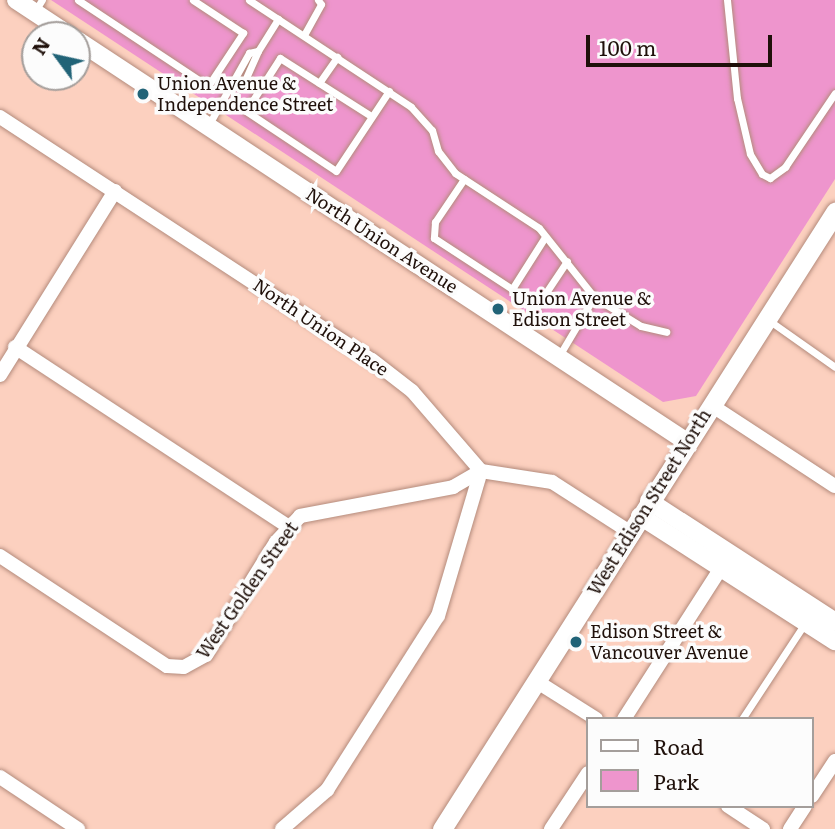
<!DOCTYPE html>
<html>
<head>
<meta charset="utf-8">
<style>
  body { margin:0 }
  #map { position:relative; width:835px; height:829px; overflow:hidden; background:#fcd0bf; font-family:Literata,serif }
  div>[style] { position:absolute }
  .green>* { inset:0; background:#ee95cd }
  .roads { filter:drop-shadow(0 0 2px #b48b7c) drop-shadow(0 0 2px #b48b7c) }
  .service>* { height:7px; margin:-3.5px; padding:0 3.5px; transform-origin:3.5px; border-radius:3.5px; background:#fff }
  .minor>* { height:14px; margin:-7px; padding:0 7px; transform-origin:7px; border-radius:7px; background:#fff }
  .tertiary>* { height:18px; margin:-9px; padding:0 9px; transform-origin:9px; border-radius:9px; background:#fff }
  .secondary>* { height:19px; margin:-9.5px; padding:0 9.5px; transform-origin:9.5px; border-radius:9.5px; background:#fff }
  .dots>* { width:19px; height:19px; translate:-50% -50%; box-sizing:border-box; border:4px solid #fcfcfc; border-radius:50% }
  span { translate:-50% -50%; white-space:nowrap; text-align:center; line-height:1.15; -webkit-text-stroke:7px #fcfcfc; paint-order:stroke }
  .poi-label { font-size:18px; color:#1f100a }
  .left { translate:0 -50%; text-align:left }
  .street-label { font-size:18px; color:#1f100a }
  .legend { position:absolute; left:586px; top:717px; width:228px; height:91px; box-sizing:border-box; background:#fcfcfc; border:2px solid #a49e9b; margin:0; padding:9px 12px; list-style:none; font-size:21px; color:#1f100a }
  .legend li { display:flex; align-items:center; gap:14px; height:35px }
  .legend b { width:35px; border:2px solid #a49e9b }
  .north { position:absolute; left:21px; top:21px; width:70px; height:70px; box-sizing:border-box; background:#fcfcfc; border:2px solid #a49e9b; border-radius:50%; rotate:303deg; font-size:19px; font-weight:700; line-height:28px; text-align:center; color:#1f100a }
  .north::after { content:''; display:block; margin:auto; width:24px; height:32px; background:#216377; clip-path:polygon(50% 0,100% 100%,50% 72%,0 100%) }
  .scale { position:absolute; left:586px; top:35px; width:186px; height:32px; box-sizing:border-box; border:4px solid #1f100a; border-top:0; padding-left:9px; font-size:21px; line-height:24px; white-space:nowrap; color:#1f100a; -webkit-text-stroke:5px #fcfcfc; paint-order:stroke }
</style>
</head>
<body>
<div id="map">
  <div class="green">
    <div style="clip-path:polygon(51px 0,835px 0,835px 179px,696px 396px,663px 402px)"></div>
  </div>
  <div class="roads">
    <div class="service">
      <div style="left:78px;top:0;width:156px;rotate:33.5deg"></div>
      <div style="left:208px;top:86px;width:64px;rotate:-56.6deg"></div>
      <div style="left:243px;top:33px;width:60px;rotate:-146.6deg"></div>
      <div style="left:249px;top:0;width:194px;rotate:33.4deg"></div>
      <div style="left:411px;top:107px;width:31px;rotate:48deg"></div>
      <div style="left:432px;top:130px;width:22px;rotate:74deg"></div>
      <div style="left:438px;top:151px;width:28px;rotate:52deg"></div>
      <div style="left:455px;top:173px;width:100px;rotate:33.2deg"></div>
      <div style="left:539px;top:228px;width:88px;rotate:51.4deg"></div>
      <div style="left:594px;top:297px;width:69px;rotate:120.7deg"></div>
      <div style="left:727px;top:0;width:99px;rotate:84.2deg"></div>
      <div style="left:737px;top:98px;width:57px;rotate:76.9deg"></div>
      <div style="left:750px;top:154px;width:23px;rotate:59deg"></div>
      <div style="left:762px;top:174px;width:9px;rotate:27deg"></div>
      <div style="left:770px;top:178px;width:19px;rotate:-36deg"></div>
      <div style="left:785px;top:167px;width:89px;rotate:-56deg"></div>
      <div style="left:35px;top:11px;width:13px;rotate:-58deg"></div>
      <div style="left:304px;top:35px;width:35px;rotate:-61deg"></div>
      <div style="left:321px;top:4px;width:5px;rotate:-127deg"></div>
      <div style="left:258px;top:51px;width:38px;rotate:-58deg"></div>
      <div style="left:319px;top:83px;width:32px;rotate:-55deg"></div>
      <div style="left:371px;top:116px;width:108px;rotate:-147.5deg"></div>
      <div style="left:280px;top:58px;width:63px;rotate:122.7deg"></div>
      <div style="left:246px;top:111px;width:108px;rotate:33.7deg"></div>
      <div style="left:336px;top:171px;width:96px;rotate:-56.5deg"></div>
      <div style="left:208px;top:126px;width:84px;rotate:-60.7deg"></div>
      <div style="left:249px;top:53px;width:9px;rotate:-13deg"></div>
      <div style="left:258px;top:51px;width:36px;rotate:114deg"></div>
      <div style="left:243px;top:84px;width:8px;rotate:166deg"></div>
      <div style="left:464px;top:179px;width:52px;rotate:124deg"></div>
      <div style="left:435px;top:222px;width:16px;rotate:94deg"></div>
      <div style="left:434px;top:238px;width:93px;rotate:33.2deg"></div>
      <div style="left:545px;top:237px;width:62px;rotate:122.4deg"></div>
      <div style="left:512px;top:289px;width:30px;rotate:34deg"></div>
      <div style="left:537px;top:306px;width:54px;rotate:-56.3deg"></div>
      <div style="left:594px;top:297px;width:55px;rotate:31.7deg"></div>
      <div style="left:641px;top:326px;width:26px;rotate:13deg"></div>
      <div style="left:767px;top:319px;width:83px;rotate:35.2deg"></div>
      <div style="left:742px;top:719px;width:115px;rotate:-56.7deg"></div>
    </div>
    <div class="minor">
      <div style="left:0;top:117px;width:444px;rotate:33.2deg"></div>
      <div style="left:372px;top:360px;width:51px;rotate:37.8deg"></div>
      <div style="left:412px;top:391px;width:106px;rotate:49.2deg"></div>
      <div style="left:481px;top:471px;width:72px;rotate:8.8deg"></div>
      <div style="left:552px;top:482px;width:93px;rotate:32.7deg"></div>
      <div style="left:15px;top:347px;width:326px;rotate:33.3deg"></div>
      <div style="left:0;top:375px;width:217px;rotate:-58deg"></div>
      <div style="left:711px;top:405px;width:148px;rotate:33.2deg"></div>
      <div style="left:0;top:556px;width:200px;rotate:33.4deg"></div>
      <div style="left:167px;top:666px;width:17px;rotate:3deg"></div>
      <div style="left:184px;top:667px;width:25px;rotate:-29deg"></div>
      <div style="left:206px;top:655px;width:133px;rotate:-58.2deg"></div>
      <div style="left:276px;top:542px;width:35px;rotate:-47deg"></div>
      <div style="left:300px;top:516px;width:156px;rotate:-10.7deg"></div>
      <div style="left:453px;top:487px;width:32px;rotate:-30deg"></div>
      <div style="left:536px;top:681px;width:71px;rotate:32.3deg"></div>
      <div style="left:624px;top:719px;width:189px;rotate:-57.3deg"></div>
      <div style="left:0;top:777px;width:94px;rotate:33.7deg"></div>
      <div style="left:812px;top:796px;width:42px;rotate:-56.7deg"></div>
      <div style="left:728px;top:806px;width:42px;rotate:33.3deg"></div>
      <div style="left:282px;top:829px;width:60px;rotate:-40.9deg"></div>
      <div style="left:327px;top:790px;width:206px;rotate:-57.5deg"></div>
      <div style="left:438px;top:616px;width:151px;rotate:-73.5deg"></div>
      <div style="left:551px;top:829px;width:67px;rotate:-56.5deg"></div>
      <div style="left:790px;top:829px;width:27px;rotate:-57deg"></div>
    </div>
    <div class="tertiary">
      <div style="left:16px;top:0;width:64px;rotate:33.4deg"></div>
      <div style="left:77px;top:40px;width:731px;rotate:33.39deg"></div>
      <div style="left:649px;top:501px;width:222px;rotate:33deg"></div>
      <div style="left:640px;top:516px;width:232px;rotate:32.7deg"></div>
    </div>
    <div class="secondary">
      <div style="left:442px;top:829px;width:732px;rotate:-57.5deg"></div>
    </div>
  </div>
  <div class="dots">
    <div style="left:143px;top:94px;background:#216377"></div>
    <div style="left:498px;top:309px;background:#216377"></div>
    <div style="left:576px;top:642px;background:#216377"></div>
  </div>
  <div class="poi-label">
    <span class="left" style="left:157px;top:94px">Union Avenue &amp;<br>Independence Street</span>
    <span class="left" style="left:512px;top:309px">Union Avenue &amp;<br>Edison Street</span>
    <span class="left" style="left:590px;top:642px">Edison Street &amp;<br>Vancouver Avenue</span>
  </div>
  <div class="street-label">
    <span style="left:382px;top:240px;rotate:33deg">North Union Avenue</span>
    <span style="left:321px;top:327px;rotate:34deg">North Union Place</span>
    <span style="left:649px;top:502px;rotate:-58deg">West Edison Street North</span>
    <span style="left:247px;top:590px;rotate:-55deg">West Golden Street</span>
  </div>
  <ul class="legend">
  <li><b style="height:9px;background:#fff"></b>Road</li>
  <li><b style="height:19px;background:#ee95cd"></b>Park</li>
  </ul>
  <div class="north">N</div>
  <div class="scale">100 m</div>
</div>
</body>
</html>
